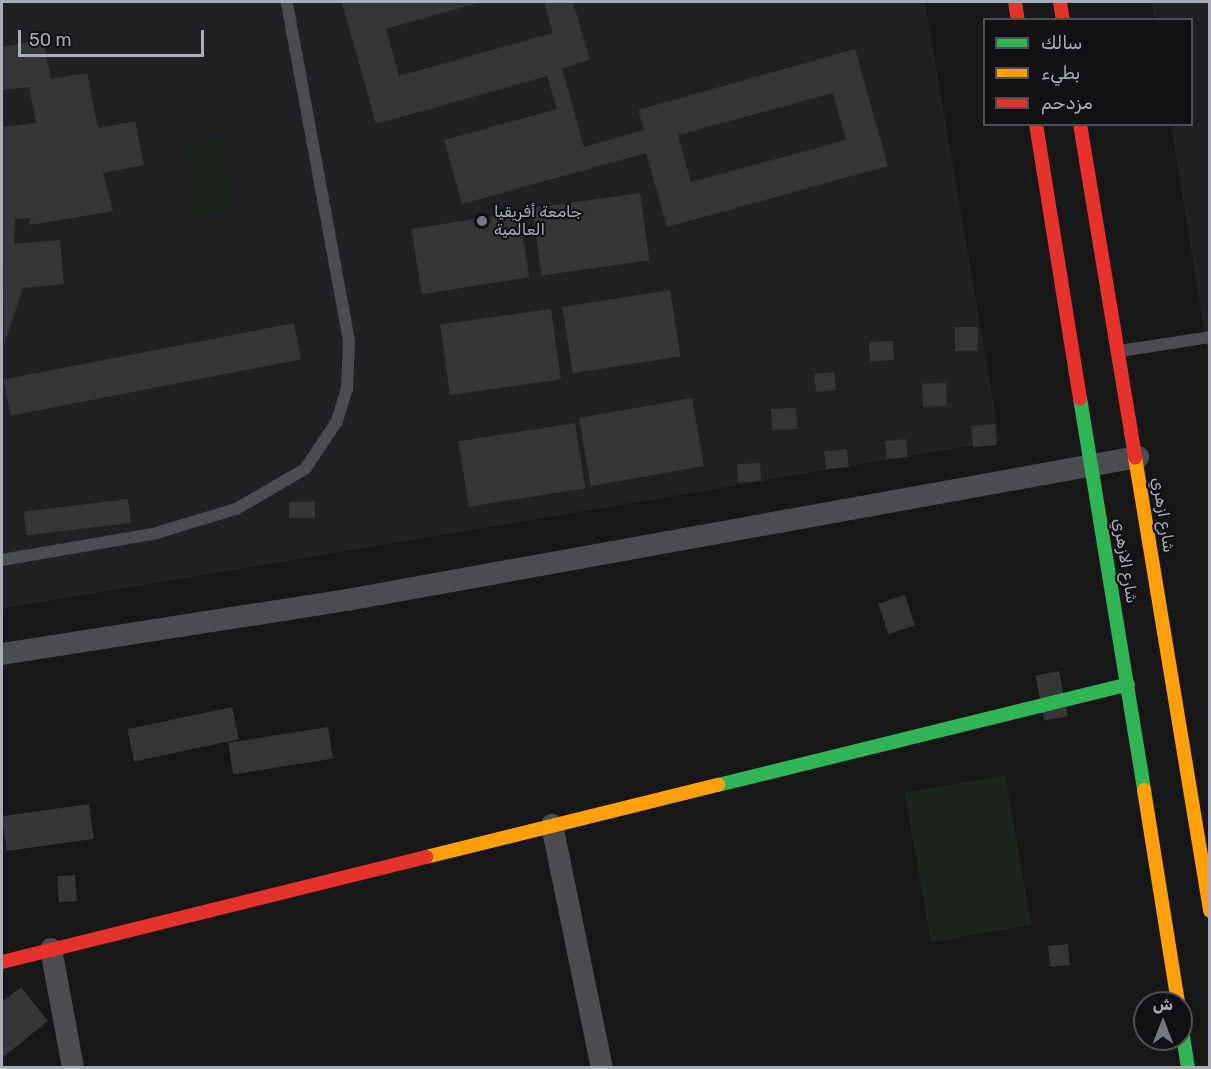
<!DOCTYPE html>
<html>
<head>
<meta charset="utf-8">
<style>
  body { margin:0 }
  #map { position:relative; width:1211px; height:1069px; overflow:hidden; background:#171717; font-family:Rubik,Vazirmatn,sans-serif }
  div>[style] { position:absolute }
  .built>* { inset:0; background:#212123 }
  .green>* { inset:0; background:#1d241e; transform-origin:0 0 }
  .building>* { inset:0; background:#353536; transform-origin:0 0 }
  .lane>* { height:12px; margin:-6px; padding:0 6px; transform-origin:6px; border-radius:6px; background:#4b4c50 }
  .street>* { height:22px; margin:-11px; padding:0 11px; transform-origin:11px; border-radius:11px; background:#4b4c50 }
  .fast>* { height:14px; margin:-7px; padding:0 7px; transform-origin:7px; border-radius:7px; background:#30b455 }
  .slow>* { height:14px; margin:-7px; padding:0 7px; transform-origin:7px; border-radius:7px; background:#ff9f0a }
  .jam>* { height:14px; margin:-7px; padding:0 7px; transform-origin:7px; border-radius:7px; background:#e5322d }
  .dots>* { width:16px; height:16px; translate:-50% -50%; box-sizing:border-box; border:3px solid #111113; border-radius:50% }
  span { translate:-50% -50%; white-space:nowrap; text-align:center; line-height:1.15; -webkit-text-stroke:4.5px #111113; paint-order:stroke }
  .poi-label { font-size:16px; color:#a8adb8 }
  .left { translate:0 -50%; text-align:left }
  .street-label { font-size:16px; color:#a8adb8 }
  .frame { position:absolute; inset:0; border:3px solid #a8adb8; pointer-events:none }
  .legend { position:absolute; left:983px; top:18px; width:210px; height:108px; box-sizing:border-box; background:#111113; border:2px solid #4d4f55; margin:0; padding:8px 10px; list-style:none; font-size:18px; color:#a8adb8 }
  .legend li { display:flex; align-items:center; gap:12px; height:30px }
  .legend b { width:30px; border:2px solid #4d4f55 }
  .north { position:absolute; left:1133px; top:991px; width:60px; height:60px; box-sizing:border-box; background:#111113; border:2px solid #4d4f55; border-radius:50%; rotate:0deg; font-size:16px; font-weight:700; line-height:24px; text-align:center; color:#a8adb8 }
  .north::after { content:''; display:block; margin:auto; width:21px; height:27px; background:#757880; clip-path:polygon(50% 0,100% 100%,50% 72%,0 100%) }
  .scale { position:absolute; left:18px; top:30px; width:186px; height:27px; box-sizing:border-box; border:3px solid #a8adb8; border-top:0; padding-left:8px; font-size:18px; line-height:21px; white-space:nowrap; color:#a8adb8; -webkit-text-stroke:4px #111113; paint-order:stroke }
</style>
</head>
<body>
<div id="map">
  <div class="built">
    <div style="clip-path:polygon(2px 2px,925px 2px,1000px 441px,2px 609px)"></div>
    <div style="clip-path:polygon(1151px 2px,1209px 2px,1209px 361px,1171px 125px,1192px 124px,1192px 20px,1154px 19px)"></div>
  </div>
  <div class="green">
    <div style="left:226px;top:140px;width:72px;height:41px;rotate:85deg"></div>
    <div style="left:1005px;top:775px;width:152px;height:102px;rotate:80deg"></div>
  </div>
  <div class="building">
    <div style="clip-path:polygon(evenodd,481px 2px,386px 29px,399px 76px,553px 33px,544px 2px,573px 2px,590px 60px,562px 68px,584px 147px,644px 130px,638px 110px,855px 49px,888px 166px,667px 227px,646px 153px,462px 204px,444px 140px,557px 109px,547px 76px,376px 124px,342px 3px,481px 2px,833px 93px,846px 140px,691px 182px,678px 135px,833px 93px)"></div>
    <div style="clip-path:polygon(43px 39px,51px 79px,87px 73px,98px 128px,135px 121px,144px 165px,103px 173px,113px 211px,30px 225px,30px 218px,15px 219px,14px 244px,60px 240px,64px 284px,23px 288px,4px 345px,2px 127px,36px 123px,29px 87px,2px 90px,2px 47px)"></div>
    <div style="left:640px;top:193px;width:68px;height:109px;rotate:82deg"></div>
    <div style="left:519px;top:212px;width:66px;height:109px;rotate:81deg"></div>
    <div style="left:670px;top:290px;width:67px;height:109px;rotate:81deg"></div>
    <div style="left:551px;top:309px;width:71px;height:112px;rotate:82deg"></div>
    <div style="left:294px;top:323px;width:37px;height:296px;rotate:79deg"></div>
    <div style="left:955px;top:327px;width:23px;height:24px"></div>
    <div style="left:893px;top:341px;width:19px;height:24px;rotate:87deg"></div>
    <div style="left:834px;top:372px;width:18px;height:20px;rotate:84deg"></div>
    <div style="left:946px;top:383px;width:23px;height:24px;rotate:88deg"></div>
    <div style="left:692px;top:398px;width:69px;height:115px;rotate:80deg"></div>
    <div style="left:796px;top:408px;width:21px;height:25px;rotate:87deg"></div>
    <div style="left:575px;top:423px;width:66px;height:118px;rotate:81deg"></div>
    <div style="left:995px;top:424px;width:21px;height:24px;rotate:85deg"></div>
    <div style="left:906px;top:439px;width:18px;height:21px;rotate:84deg"></div>
    <div style="left:847px;top:449px;width:18px;height:23px;rotate:84deg"></div>
    <div style="left:760px;top:463px;width:18px;height:23px;rotate:87deg"></div>
    <div style="left:128px;top:499px;width:24px;height:105px;rotate:83deg"></div>
    <div style="left:315px;top:502px;width:16px;height:26px;rotate:90deg"></div>
    <div style="left:905px;top:595px;width:32px;height:28px;rotate:72deg"></div>
    <div style="left:1059px;top:671px;width:46px;height:24px;rotate:79deg"></div>
    <div style="left:232px;top:707px;width:33px;height:107px;rotate:78deg"></div>
    <div style="left:328px;top:727px;width:32px;height:101px;rotate:81deg"></div>
    <div style="left:89px;top:804px;width:35px;height:88px;rotate:82deg"></div>
    <div style="left:75px;top:875px;width:26px;height:18px;rotate:86deg"></div>
    <div style="left:1068px;top:944px;width:21px;height:20px;rotate:85deg"></div>
    <div style="clip-path:polygon(21px 987px,48px 1021px,2px 1058px,2px 1002px)"></div>
  </div>
  <div class="lane">
    <div style="left:1120px;top:351px;width:91px;rotate:-8.8deg"></div>
    <div style="left:2px;top:560px;width:153px;rotate:-9.8deg"></div>
    <div style="left:153px;top:534px;width:87px;rotate:-16.8deg"></div>
    <div style="left:236px;top:509px;width:80px;rotate:-30.1deg"></div>
    <div style="left:305px;top:469px;width:58px;rotate:-56.3deg"></div>
    <div style="left:337px;top:421px;width:34px;rotate:-73deg"></div>
    <div style="left:347px;top:389px;width:48px;rotate:-87.6deg"></div>
    <div style="left:349px;top:341px;width:345px;rotate:-100.4deg"></div>
  </div>
  <div class="street">
    <div style="left:2px;top:654px;width:349px;rotate:-8.9deg"></div>
    <div style="left:347px;top:600px;width:804px;rotate:-10.25deg"></div>
    <div style="left:552px;top:825px;width:248px;rotate:78.4deg"></div>
    <div style="left:51px;top:949px;width:121px;rotate:79.5deg"></div>
  </div>
  <div class="fast">
    <div style="left:1080px;top:398px;width:397px;rotate:80.7deg"></div>
    <div style="left:718px;top:785px;width:422px;rotate:-13.8deg"></div>
    <div style="left:1181px;top:1023px;width:46px;rotate:81.2deg"></div>
  </div>
  <div class="slow">
    <div style="left:1135px;top:457px;width:460px;rotate:80.6deg"></div>
    <div style="left:1144px;top:790px;width:216px;rotate:80.9deg"></div>
    <div style="left:426px;top:857px;width:301px;rotate:-13.9deg"></div>
  </div>
  <div class="jam">
    <div style="left:1015px;top:2px;width:18px;rotate:81deg"></div>
    <div style="left:1060px;top:2px;width:18px;rotate:81deg"></div>
    <div style="left:1036px;top:124px;width:278px;rotate:80.9deg"></div>
    <div style="left:1080px;top:124px;width:338px;rotate:80.6deg"></div>
    <div style="left:2px;top:962px;width:437px;rotate:-13.9deg"></div>
  </div>
  <div class="dots">
    <div style="left:482px;top:221px;background:#757880"></div>
  </div>
  <div class="poi-label">
    <span class="left" style="left:494px;top:221px">جامعة أفريقيا<br>العالمية</span>
  </div>
  <div class="street-label">
    <span style="left:1163px;top:515px;rotate:81deg">شارع ازهري</span>
    <span style="left:1125px;top:561px;rotate:81deg">شارع الازهري</span>
  </div>
  <div class="frame"></div>
  <ul class="legend">
  <li><b style="height:8px;background:#30b455"></b>سالك</li>
  <li><b style="height:8px;background:#ff9f0a"></b>بطيء</li>
  <li><b style="height:8px;background:#e5322d"></b>مزدحم</li>
  </ul>
  <div class="north">ش</div>
  <div class="scale">50 m</div>
</div>
</body>
</html>
